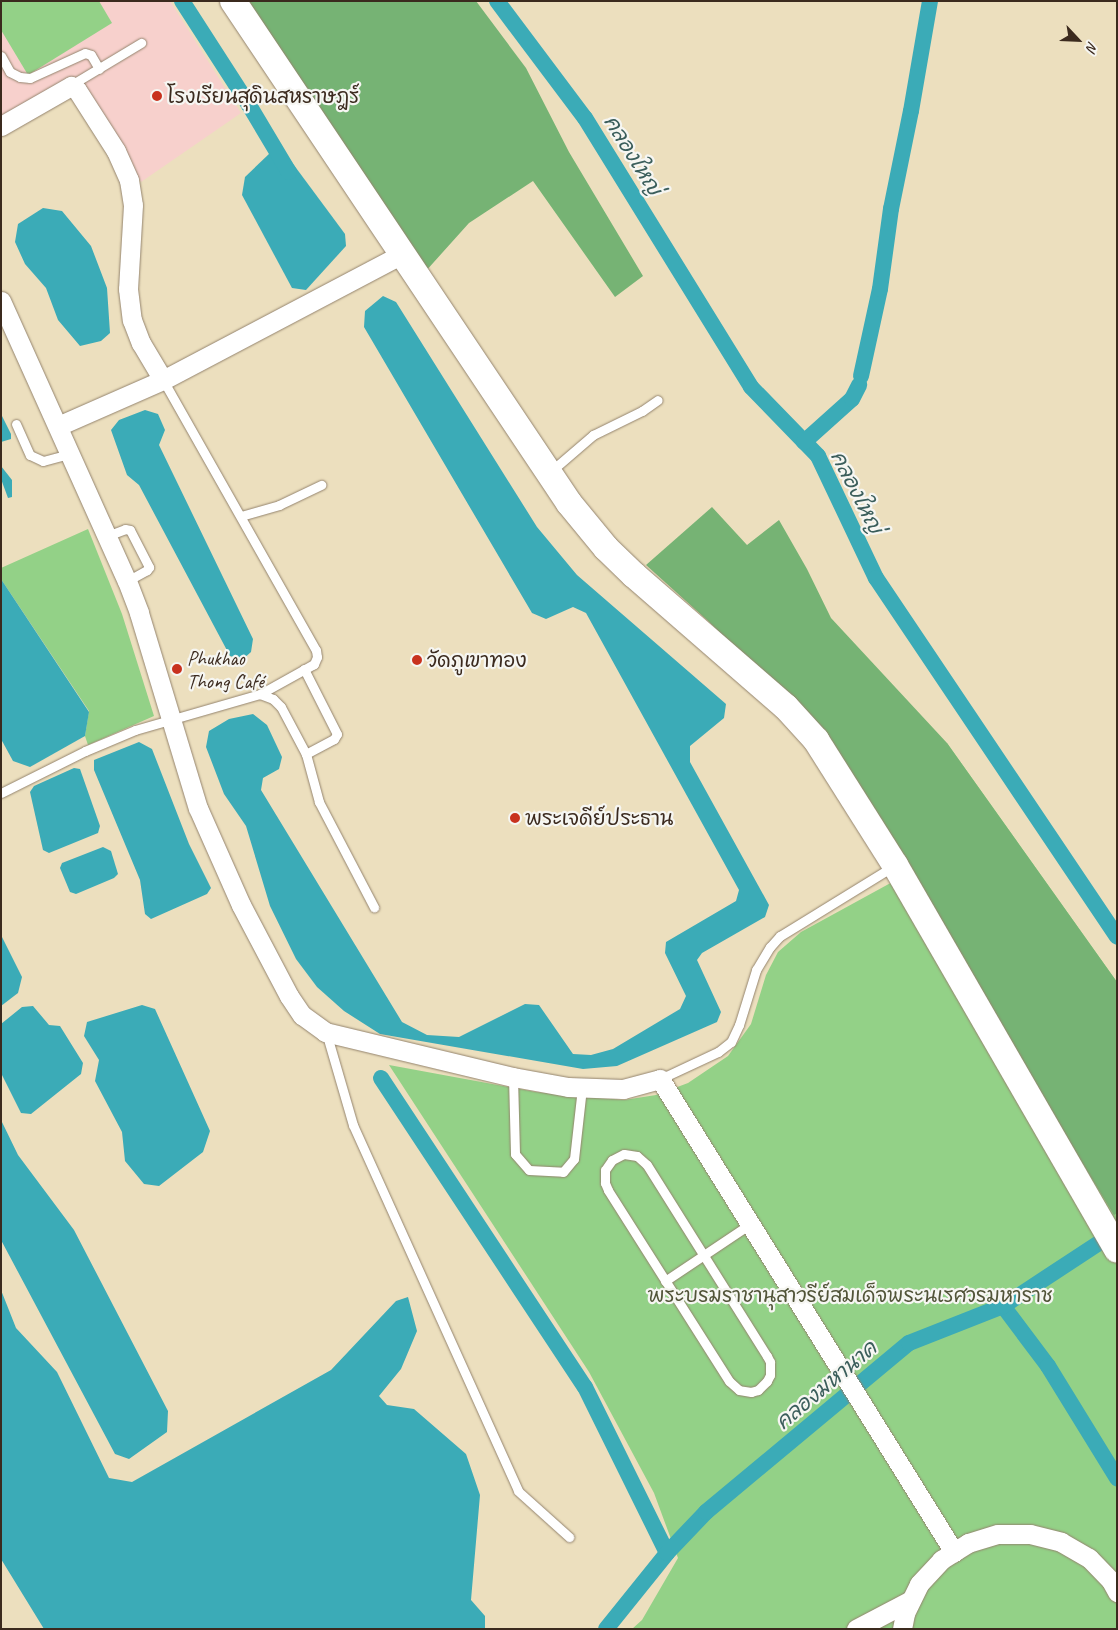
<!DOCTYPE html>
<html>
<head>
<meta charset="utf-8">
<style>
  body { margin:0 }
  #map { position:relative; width:1118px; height:1630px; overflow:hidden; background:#ecdfbe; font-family:Caveat,"Playpen Sans Thai",sans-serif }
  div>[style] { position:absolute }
  .built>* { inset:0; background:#f7d0cc }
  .green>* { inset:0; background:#93d187 }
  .forest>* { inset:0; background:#76b374 }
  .water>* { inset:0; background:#3babb7 }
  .canal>* { height:16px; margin:-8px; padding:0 8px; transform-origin:8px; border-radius:8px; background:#3babb7 }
  .roads { filter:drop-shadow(0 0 1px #94846e) drop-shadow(0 0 1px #94846e) }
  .lane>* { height:9px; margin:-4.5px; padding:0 4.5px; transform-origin:4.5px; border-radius:4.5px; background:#fff }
  .street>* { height:19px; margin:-9.5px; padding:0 9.5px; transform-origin:9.5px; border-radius:9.5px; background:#fff }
  .secondary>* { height:26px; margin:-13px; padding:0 13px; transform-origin:13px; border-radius:13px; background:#fff }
  .dots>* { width:14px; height:14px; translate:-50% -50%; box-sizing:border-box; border:2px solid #f6f6f2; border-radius:50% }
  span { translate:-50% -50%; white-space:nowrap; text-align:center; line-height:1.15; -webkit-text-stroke:4.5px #f6f6f2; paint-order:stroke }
  .poi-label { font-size:20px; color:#3b2a1e }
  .left { translate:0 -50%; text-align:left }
  .park-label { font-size:20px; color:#515438 }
  .water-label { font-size:21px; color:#3b5e5b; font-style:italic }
  .frame { position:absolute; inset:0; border:2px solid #3b2a1e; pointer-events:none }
  .north { position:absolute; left:1053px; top:15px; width:50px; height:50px; -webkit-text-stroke:4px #f6f6f2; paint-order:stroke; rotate:115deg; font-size:14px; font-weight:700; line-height:20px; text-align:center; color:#3b2a1e }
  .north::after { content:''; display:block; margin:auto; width:18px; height:22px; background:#3b2a1e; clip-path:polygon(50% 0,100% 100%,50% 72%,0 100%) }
</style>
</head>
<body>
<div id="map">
  <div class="built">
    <div style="clip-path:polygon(1px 1px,170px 1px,241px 113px,141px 182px,73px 79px,1px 123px)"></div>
  </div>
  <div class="green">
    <div style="clip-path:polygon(1px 1px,99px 1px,112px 23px,28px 75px,1px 30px)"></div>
    <div style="clip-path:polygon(88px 529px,122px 614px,154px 716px,88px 745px,85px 736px,89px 711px,1px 579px,1px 568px)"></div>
    <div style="clip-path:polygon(947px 743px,1117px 982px,1117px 1629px,632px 1629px,642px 1620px,678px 1558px,654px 1493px,589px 1372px,389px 1065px,536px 1092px,624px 1100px,656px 1095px,688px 1083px,728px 1056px,751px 1024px,766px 975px,778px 952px,801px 932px,907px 874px)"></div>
  </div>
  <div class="forest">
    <div style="clip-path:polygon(247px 1px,476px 1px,526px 68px,569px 152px,643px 276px,615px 297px,533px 181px,469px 223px,425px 272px)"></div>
    <div style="clip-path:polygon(712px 507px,747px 545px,779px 520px,807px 569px,831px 618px,947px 743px,1117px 982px,1117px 1213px,1114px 1215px,907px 874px,773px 685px,707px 620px,646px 565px)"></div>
  </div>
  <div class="water">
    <div style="clip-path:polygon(270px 153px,285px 153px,345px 234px,346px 246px,306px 290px,292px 288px,242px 195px,245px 177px)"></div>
    <div style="clip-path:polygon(43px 208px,62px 211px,91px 246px,107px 288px,110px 333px,101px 341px,80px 346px,58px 320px,46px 288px,25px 264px,15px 242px,18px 224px)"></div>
    <div style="clip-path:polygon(383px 296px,396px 302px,537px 527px,577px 575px,726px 704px,724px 718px,690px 746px,690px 762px,769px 905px,765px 917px,702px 953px,697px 960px,721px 1012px,717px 1022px,617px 1066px,583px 1069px,380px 1034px,344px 1011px,317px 987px,296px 959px,270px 906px,246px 826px,224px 794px,206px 747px,209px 731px,229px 719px,253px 714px,267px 725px,282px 757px,279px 769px,263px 778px,261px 790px,402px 1022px,427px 1035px,459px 1037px,525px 1004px,539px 1005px,573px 1054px,591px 1055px,613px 1049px,680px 1009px,686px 996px,665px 953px,666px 942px,736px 901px,739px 890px,586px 613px,573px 607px,546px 619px,532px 613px,364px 327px,365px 311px)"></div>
    <div style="clip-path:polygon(145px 410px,158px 414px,165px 430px,159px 445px,253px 639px,251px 652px,242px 660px,230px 656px,139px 485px,127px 475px,111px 430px,119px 420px)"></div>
    <div style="clip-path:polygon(1px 414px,11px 434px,11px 439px,1px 442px)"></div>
    <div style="clip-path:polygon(1px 466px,12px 480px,12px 497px,8px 498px,1px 479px)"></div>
    <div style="clip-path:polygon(1px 579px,89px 712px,85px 736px,30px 767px,13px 761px,1px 739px)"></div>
    <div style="clip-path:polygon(139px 742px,152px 749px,189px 844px,211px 888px,207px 894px,151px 919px,145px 914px,140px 880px,94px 770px,94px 760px)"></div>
    <div style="clip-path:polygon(74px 768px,80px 769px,100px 826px,98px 833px,49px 853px,43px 850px,30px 792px,34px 786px)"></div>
    <div style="clip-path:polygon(103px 847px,111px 851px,118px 874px,114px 878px,76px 894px,70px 892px,60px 868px,62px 863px)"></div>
    <div style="clip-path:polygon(1px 935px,22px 977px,18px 993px,1px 1006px)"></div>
    <div style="clip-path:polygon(142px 1005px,155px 1009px,210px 1131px,203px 1152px,159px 1186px,144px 1184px,125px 1161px,122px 1132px,95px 1081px,99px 1060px,84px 1036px,87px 1022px)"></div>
    <div style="clip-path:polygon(33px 1006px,49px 1025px,60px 1026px,83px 1063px,81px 1074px,31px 1114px,21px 1113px,1px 1073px,1px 1024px,22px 1007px)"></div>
    <div style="clip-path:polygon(1px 1120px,18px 1155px,74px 1230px,168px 1411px,167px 1432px,129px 1459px,115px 1454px,1px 1240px)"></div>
    <div style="clip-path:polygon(1px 1290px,16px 1328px,57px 1372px,109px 1478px,132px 1482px,331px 1370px,396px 1301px,408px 1297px,417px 1331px,401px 1369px,379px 1396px,387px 1405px,414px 1409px,466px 1454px,480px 1495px,471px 1600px,485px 1616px,485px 1629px,44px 1629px,1px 1559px)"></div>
  </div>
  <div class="canal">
    <div style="left:182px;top:1px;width:124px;rotate:57.2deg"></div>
    <div style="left:249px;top:105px;width:78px;rotate:59.2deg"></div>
    <div style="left:497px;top:1px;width:146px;rotate:53.1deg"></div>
    <div style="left:585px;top:118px;width:316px;rotate:58.3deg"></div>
    <div style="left:751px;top:387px;width:96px;rotate:45.8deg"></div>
    <div style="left:818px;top:456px;width:135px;rotate:64.6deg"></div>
    <div style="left:876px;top:578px;width:432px;rotate:56.1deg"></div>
    <div style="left:861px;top:376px;width:89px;rotate:-77.7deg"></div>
    <div style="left:880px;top:289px;width:81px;rotate:-82.2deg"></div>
    <div style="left:891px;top:209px;width:100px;rotate:-78.5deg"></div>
    <div style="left:911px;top:111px;width:112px;rotate:-80.2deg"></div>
    <div style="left:804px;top:442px;width:64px;rotate:-41.9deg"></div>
    <div style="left:852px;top:399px;width:16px;rotate:-63deg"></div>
    <div style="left:381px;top:1078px;width:370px;rotate:56.6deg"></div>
    <div style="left:585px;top:1387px;width:185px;rotate:63.7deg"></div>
    <div style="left:1003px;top:1306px;width:75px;rotate:53.1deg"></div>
    <div style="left:1048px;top:1366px;width:132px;rotate:58.4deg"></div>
    <div style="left:606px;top:1629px;width:97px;rotate:-51.2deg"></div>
    <div style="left:667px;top:1553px;width:57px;rotate:-46.4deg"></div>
    <div style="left:706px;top:1512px;width:264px;rotate:-39.8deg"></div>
    <div style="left:909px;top:1343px;width:101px;rotate:-21.5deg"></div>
    <div style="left:1003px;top:1306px;width:136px;rotate:-33.3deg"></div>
  </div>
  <div class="roads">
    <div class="lane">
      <div style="left:1px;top:56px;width:18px;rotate:61deg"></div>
      <div style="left:10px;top:72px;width:11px;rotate:27deg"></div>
      <div style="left:20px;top:77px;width:10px;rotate:6deg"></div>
      <div style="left:30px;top:78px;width:60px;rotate:-24.4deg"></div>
      <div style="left:85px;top:53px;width:6px;rotate:18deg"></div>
      <div style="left:91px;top:55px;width:16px;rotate:60deg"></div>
      <div style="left:71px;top:85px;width:82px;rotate:-31deg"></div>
      <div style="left:163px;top:380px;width:310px;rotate:60.5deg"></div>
      <div style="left:316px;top:650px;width:7px;rotate:82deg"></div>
      <div style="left:317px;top:657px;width:8px;rotate:113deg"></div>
      <div style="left:314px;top:664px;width:62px;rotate:150.9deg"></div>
      <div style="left:16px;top:424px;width:34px;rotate:66deg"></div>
      <div style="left:30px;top:455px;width:14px;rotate:25deg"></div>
      <div style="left:43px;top:461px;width:28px;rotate:-15deg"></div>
      <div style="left:550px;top:472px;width:57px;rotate:-40.7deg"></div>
      <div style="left:593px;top:435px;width:55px;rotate:-26.1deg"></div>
      <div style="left:642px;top:411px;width:19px;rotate:-35deg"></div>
      <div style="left:241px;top:516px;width:40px;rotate:-16deg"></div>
      <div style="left:279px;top:505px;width:47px;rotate:-25.5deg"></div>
      <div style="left:107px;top:536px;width:19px;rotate:-21deg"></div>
      <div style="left:125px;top:529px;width:5px;rotate:11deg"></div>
      <div style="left:130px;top:530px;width:42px;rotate:62.8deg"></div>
      <div style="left:149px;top:567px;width:4px;rotate:124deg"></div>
      <div style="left:147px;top:570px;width:23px;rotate:151deg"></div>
      <div style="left:304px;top:669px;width:73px;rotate:63.1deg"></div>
      <div style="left:337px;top:734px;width:6px;rotate:121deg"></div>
      <div style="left:334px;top:739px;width:32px;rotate:152deg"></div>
      <div style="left:1px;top:793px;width:94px;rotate:-26.6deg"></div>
      <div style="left:85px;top:751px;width:54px;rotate:-22.8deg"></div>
      <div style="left:135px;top:730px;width:130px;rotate:-16.1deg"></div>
      <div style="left:260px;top:694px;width:14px;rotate:21deg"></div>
      <div style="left:273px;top:699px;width:11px;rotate:45deg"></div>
      <div style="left:281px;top:707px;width:53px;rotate:62deg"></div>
      <div style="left:306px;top:754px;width:50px;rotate:74.8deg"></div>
      <div style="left:319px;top:802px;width:119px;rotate:62.4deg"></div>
      <div style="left:326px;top:1032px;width:97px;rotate:73.8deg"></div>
      <div style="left:353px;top:1125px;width:401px;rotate:65.7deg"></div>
      <div style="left:518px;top:1491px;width:69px;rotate:42deg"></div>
      <div style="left:513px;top:1077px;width:77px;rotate:88.5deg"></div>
      <div style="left:515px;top:1154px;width:21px;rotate:49deg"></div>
      <div style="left:529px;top:1170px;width:34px;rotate:3deg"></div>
      <div style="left:563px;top:1172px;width:17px;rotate:-50deg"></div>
      <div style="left:574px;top:1159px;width:71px;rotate:-83.6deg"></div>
      <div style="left:660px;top:1079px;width:64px;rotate:-25deg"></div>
      <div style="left:718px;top:1052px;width:16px;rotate:-38deg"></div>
      <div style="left:731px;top:1042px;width:19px;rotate:-65deg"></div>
      <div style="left:739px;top:1025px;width:58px;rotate:-72.8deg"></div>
      <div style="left:756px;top:970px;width:27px;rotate:-59deg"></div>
      <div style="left:770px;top:947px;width:15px;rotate:-48deg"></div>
      <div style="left:780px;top:936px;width:134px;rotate:-31.6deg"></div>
      <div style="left:624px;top:1154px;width:13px;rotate:9deg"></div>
      <div style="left:637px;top:1156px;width:13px;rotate:42deg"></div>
      <div style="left:647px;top:1165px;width:226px;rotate:57.9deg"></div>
      <div style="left:767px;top:1356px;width:7px;rotate:63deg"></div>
      <div style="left:770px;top:1362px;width:13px;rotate:90deg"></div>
      <div style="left:770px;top:1375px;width:7px;rotate:117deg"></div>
      <div style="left:767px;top:1381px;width:13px;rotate:135deg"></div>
      <div style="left:758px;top:1390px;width:7px;rotate:164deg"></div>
      <div style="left:751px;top:1392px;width:12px;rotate:-171deg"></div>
      <div style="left:739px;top:1390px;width:13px;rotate:-138deg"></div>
      <div style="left:729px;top:1381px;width:226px;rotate:-122.4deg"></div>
      <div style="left:608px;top:1190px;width:8px;rotate:-113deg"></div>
      <div style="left:605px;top:1183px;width:13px;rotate:-90deg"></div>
      <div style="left:605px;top:1170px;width:12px;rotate:-55deg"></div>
      <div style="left:612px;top:1160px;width:13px;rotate:-27deg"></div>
      <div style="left:665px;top:1281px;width:102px;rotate:-33.8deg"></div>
    </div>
    <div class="street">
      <div style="left:1px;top:126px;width:81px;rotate:-29.7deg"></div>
      <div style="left:71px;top:86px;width:7px;rotate:34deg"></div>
      <div style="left:77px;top:90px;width:72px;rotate:57.4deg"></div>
      <div style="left:116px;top:151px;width:32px;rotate:66deg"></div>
      <div style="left:129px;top:180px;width:25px;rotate:81deg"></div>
      <div style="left:133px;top:205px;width:84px;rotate:93.4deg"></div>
      <div style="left:128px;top:289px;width:31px;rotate:83deg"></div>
      <div style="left:132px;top:320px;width:25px;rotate:69deg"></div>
      <div style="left:141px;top:343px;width:43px;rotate:59.3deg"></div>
      <div style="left:1px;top:301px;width:307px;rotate:65.8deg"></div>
      <div style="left:127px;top:581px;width:34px;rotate:69deg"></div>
      <div style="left:139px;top:613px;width:204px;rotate:73.2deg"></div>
      <div style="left:198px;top:808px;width:106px;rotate:66.1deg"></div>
      <div style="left:241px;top:905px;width:103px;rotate:62.2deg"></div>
      <div style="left:289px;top:996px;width:23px;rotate:56deg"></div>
      <div style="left:302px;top:1015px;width:29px;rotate:36deg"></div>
      <div style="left:325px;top:1032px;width:193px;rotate:13.5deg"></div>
      <div style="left:513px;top:1077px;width:56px;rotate:10.3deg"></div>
      <div style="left:568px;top:1087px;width:55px;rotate:2.1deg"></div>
      <div style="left:623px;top:1089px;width:38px;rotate:-15deg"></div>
      <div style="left:660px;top:1079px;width:557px;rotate:58.14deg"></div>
      <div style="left:58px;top:426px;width:115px;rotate:-23.7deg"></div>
      <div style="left:163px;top:380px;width:270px;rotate:-27.8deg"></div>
      <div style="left:856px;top:1629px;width:62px;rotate:-27.8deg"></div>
      <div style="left:902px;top:1629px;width:16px;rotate:-79deg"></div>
      <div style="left:905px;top:1613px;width:32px;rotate:-64deg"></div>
      <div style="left:919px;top:1584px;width:33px;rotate:-47deg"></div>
      <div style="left:941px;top:1560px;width:32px;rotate:-32deg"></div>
      <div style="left:968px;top:1543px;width:31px;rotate:-17deg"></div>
      <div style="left:998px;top:1534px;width:32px"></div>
      <div style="left:1030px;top:1534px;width:32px;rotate:14deg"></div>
      <div style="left:1061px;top:1542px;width:32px;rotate:30deg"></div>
      <div style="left:1089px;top:1558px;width:32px;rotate:46deg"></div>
      <div style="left:1111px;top:1581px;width:13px;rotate:61deg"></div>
    </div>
    <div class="secondary">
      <div style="left:233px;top:1px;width:604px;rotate:56.2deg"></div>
      <div style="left:569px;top:503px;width:58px;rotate:50.6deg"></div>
      <div style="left:606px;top:548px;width:39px;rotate:44deg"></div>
      <div style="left:634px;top:575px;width:201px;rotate:41deg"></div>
      <div style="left:786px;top:707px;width:45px;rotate:47.7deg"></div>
      <div style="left:816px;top:740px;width:148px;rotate:57.7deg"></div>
      <div style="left:895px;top:865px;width:444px;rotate:60deg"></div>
    </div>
  </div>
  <div class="dots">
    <div style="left:157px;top:96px;background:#c8321e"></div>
    <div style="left:417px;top:660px;background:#c8321e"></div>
    <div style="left:177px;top:669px;background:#c8321e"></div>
    <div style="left:515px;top:818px;background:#c8321e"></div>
  </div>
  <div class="poi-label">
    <span class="left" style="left:167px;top:96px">โรงเรียนสุดินสหราษฎร์</span>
    <span class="left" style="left:187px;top:670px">Phukhao<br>Thong Café</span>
    <span class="left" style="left:427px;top:660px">วัดภูเขาทอง</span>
    <span class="left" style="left:525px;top:818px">พระเจดีย์ประธาน</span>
  </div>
  <div class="park-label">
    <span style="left:850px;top:1295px">พระบรมราชานุสาวรีย์สมเด็จพระนเรศวรมหาราช</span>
  </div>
  <div class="water-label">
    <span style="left:633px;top:155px;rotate:58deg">คลองใหญ่</span>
    <span style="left:857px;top:492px;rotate:63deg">คลองใหญ่</span>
    <span style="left:826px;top:1385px;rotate:-40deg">คลองมหานาค</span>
  </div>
  <div class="frame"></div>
  <div class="north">N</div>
</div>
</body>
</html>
